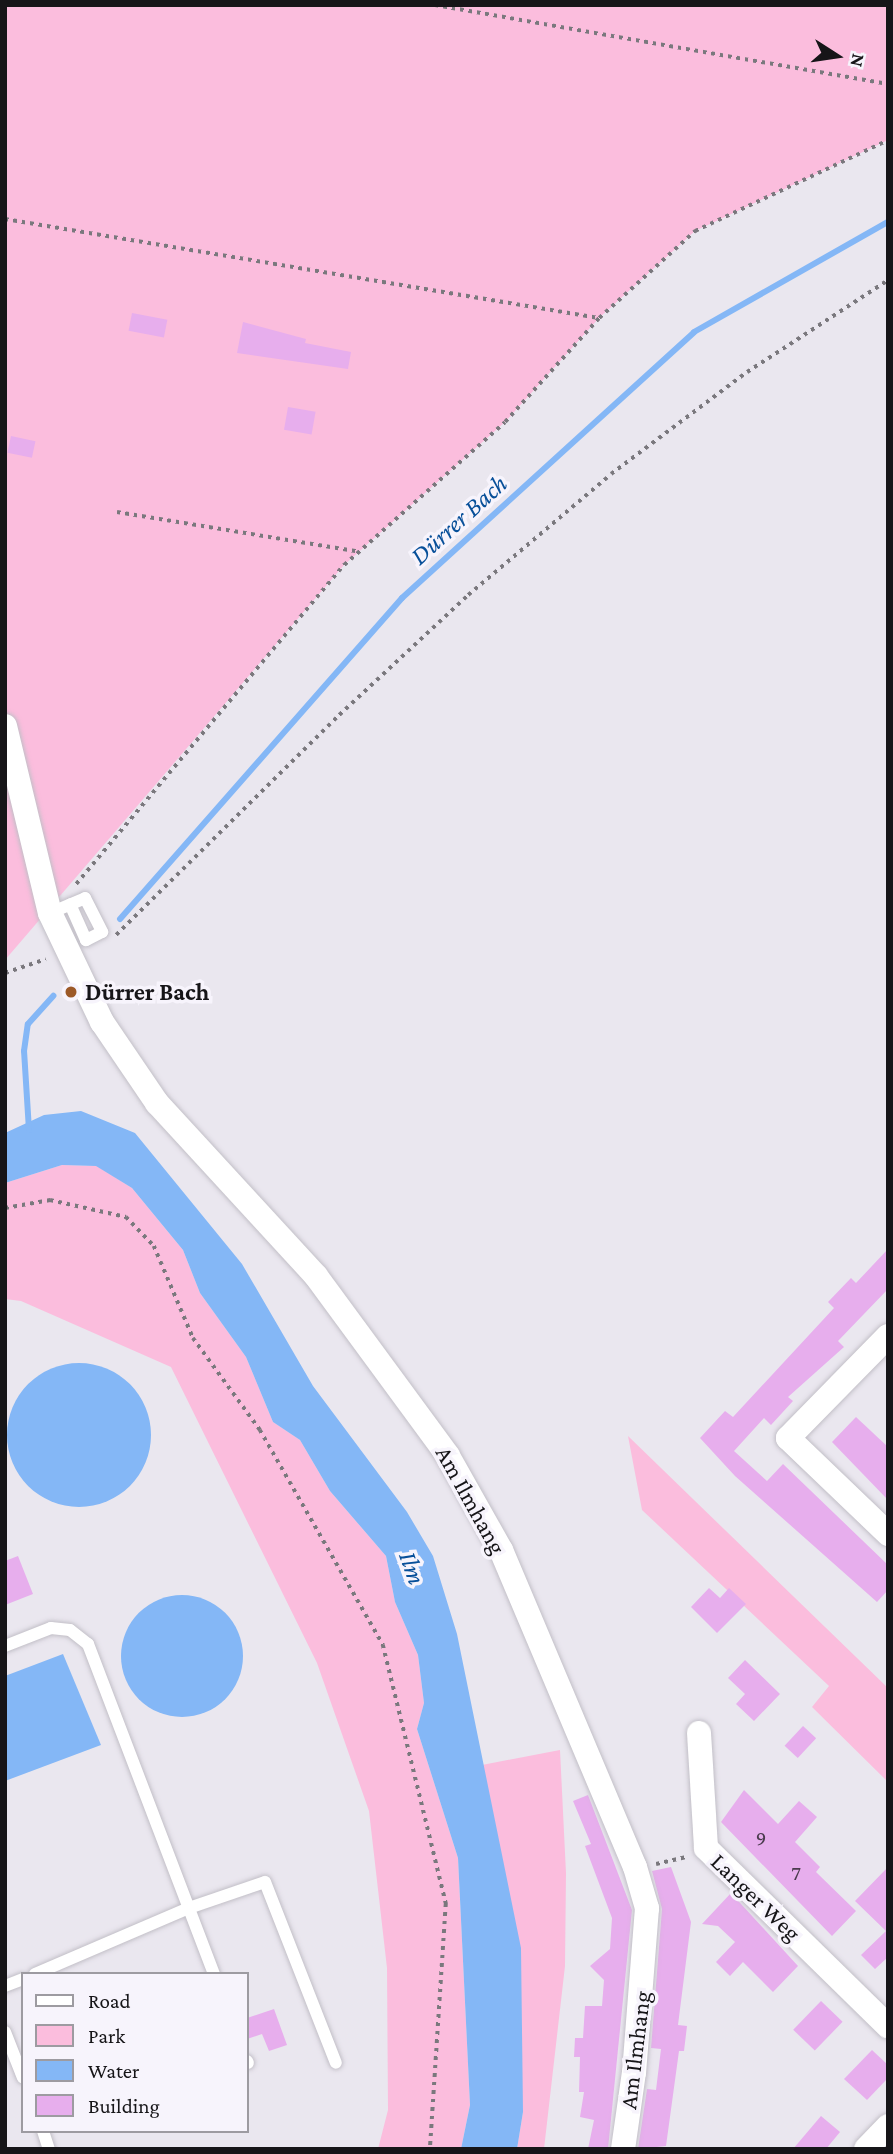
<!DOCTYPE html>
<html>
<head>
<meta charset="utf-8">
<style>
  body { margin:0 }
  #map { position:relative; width:893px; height:2154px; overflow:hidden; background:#eae7ef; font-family:"Crimson Pro",serif }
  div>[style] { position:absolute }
  .green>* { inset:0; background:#fbbddd }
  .water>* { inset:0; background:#84b7f6 }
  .round { border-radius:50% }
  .stream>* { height:6px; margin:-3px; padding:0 3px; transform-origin:3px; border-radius:3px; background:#84b7f6 }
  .building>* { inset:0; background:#e7aeed; transform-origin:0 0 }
  .path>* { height:3.5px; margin-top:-1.75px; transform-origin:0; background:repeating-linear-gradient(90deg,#7a787d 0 3.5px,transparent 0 8.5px) }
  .roads { filter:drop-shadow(0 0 2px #c2bfc7) drop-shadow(0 0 2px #c2bfc7) }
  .service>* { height:12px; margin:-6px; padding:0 6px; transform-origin:6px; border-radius:6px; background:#fff }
  .minor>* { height:24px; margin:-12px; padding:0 12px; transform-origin:12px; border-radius:12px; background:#fff }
  .dots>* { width:19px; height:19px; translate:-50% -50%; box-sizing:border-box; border:4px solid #f7f4fc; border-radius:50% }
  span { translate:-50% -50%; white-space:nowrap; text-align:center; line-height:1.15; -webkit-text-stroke:7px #f7f4fc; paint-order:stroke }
  .number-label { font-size:21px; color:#4a3b4d }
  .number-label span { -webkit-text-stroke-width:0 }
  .poi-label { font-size:24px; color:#161518; font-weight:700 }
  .left { translate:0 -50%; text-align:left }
  .street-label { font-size:24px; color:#161518 }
  .water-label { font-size:26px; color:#074f99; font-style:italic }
  .frame { position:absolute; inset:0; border:7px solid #161518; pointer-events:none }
  .legend { position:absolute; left:21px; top:1972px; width:228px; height:161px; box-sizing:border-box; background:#f7f4fc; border:2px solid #9d9ba1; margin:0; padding:9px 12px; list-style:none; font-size:21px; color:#161518 }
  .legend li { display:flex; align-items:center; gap:14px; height:35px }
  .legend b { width:35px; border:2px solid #9d9ba1 }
  .north { position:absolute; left:802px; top:21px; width:70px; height:70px; -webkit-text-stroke:5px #f7f4fc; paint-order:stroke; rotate:102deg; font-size:19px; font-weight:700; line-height:28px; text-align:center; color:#161518 }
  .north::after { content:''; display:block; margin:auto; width:24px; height:32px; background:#161518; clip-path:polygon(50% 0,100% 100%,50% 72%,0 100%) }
</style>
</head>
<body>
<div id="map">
  <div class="green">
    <div style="clip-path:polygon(5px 5px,888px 5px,888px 140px,695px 231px,599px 318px,505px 422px,344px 565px,5px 960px)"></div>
    <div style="clip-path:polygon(62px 1165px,97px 1166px,132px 1188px,183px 1250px,200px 1293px,246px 1357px,273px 1422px,300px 1440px,330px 1491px,386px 1556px,395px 1602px,418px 1655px,424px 1703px,417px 1729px,458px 1858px,470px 2105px,461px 2149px,378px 2149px,388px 2110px,387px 1968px,369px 1811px,317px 1663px,171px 1367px,21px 1301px,5px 1299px,5px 1183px)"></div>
    <div style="clip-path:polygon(628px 1436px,888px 1688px,888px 1782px,812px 1707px,829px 1686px,642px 1510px)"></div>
    <div style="clip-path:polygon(560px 1750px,566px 1873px,565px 1966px,544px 2149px,517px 2149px,523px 2112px,482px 1765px)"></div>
  </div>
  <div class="water">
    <div style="clip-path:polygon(81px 1111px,135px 1133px,242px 1264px,313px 1386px,407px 1512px,433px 1556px,457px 1634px,521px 1948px,523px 2112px,517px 2149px,461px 2149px,470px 2105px,458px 1858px,417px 1729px,424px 1703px,418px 1655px,395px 1602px,386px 1556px,330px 1491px,300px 1440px,273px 1422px,246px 1357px,200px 1293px,183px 1250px,132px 1188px,96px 1166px,62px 1165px,5px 1183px,5px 1133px,44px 1115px)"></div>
    <div class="round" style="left:7px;top:1363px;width:144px;height:144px"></div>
    <div class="round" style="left:121px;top:1595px;width:122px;height:122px"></div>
    <div style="clip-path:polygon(63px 1654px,101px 1745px,5px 1781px,5px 1676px)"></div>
  </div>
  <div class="stream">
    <div style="left:120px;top:919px;width:427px;rotate:-48.7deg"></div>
    <div style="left:402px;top:598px;width:395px;rotate:-42.3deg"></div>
    <div style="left:694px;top:332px;width:223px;rotate:-29.6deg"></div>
    <div style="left:29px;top:1130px;width:79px;rotate:-93.6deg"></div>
    <div style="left:24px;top:1051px;width:27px;rotate:-82deg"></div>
    <div style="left:28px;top:1024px;width:38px;rotate:-48deg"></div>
  </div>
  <div class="building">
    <div style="left:132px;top:313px;width:36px;height:18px;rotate:11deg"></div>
    <div style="clip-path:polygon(243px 322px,306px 339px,305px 343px,351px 352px,348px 369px,237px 353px)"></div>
    <div style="left:288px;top:407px;width:28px;height:23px;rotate:10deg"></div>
    <div style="left:11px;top:436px;width:25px;height:17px;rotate:12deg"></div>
    <div style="clip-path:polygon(888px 1249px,888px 1289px,838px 1341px,844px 1347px,788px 1397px,793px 1401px,771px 1425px,764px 1418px,734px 1451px,767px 1481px,783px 1464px,888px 1565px,888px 1590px,877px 1602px,735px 1476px,700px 1438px,725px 1411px,733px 1417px,834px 1308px,828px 1302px,851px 1278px,856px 1283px)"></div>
    <div style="clip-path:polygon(856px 1417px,888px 1447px,888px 1500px,832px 1442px)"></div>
    <div style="clip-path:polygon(18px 1556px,33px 1594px,5px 1605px,5px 1561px)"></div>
    <div style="clip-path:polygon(709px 1588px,720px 1598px,729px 1588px,746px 1604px,717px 1633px,691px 1607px)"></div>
    <div style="clip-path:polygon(745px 1660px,780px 1694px,754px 1721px,736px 1704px,745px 1694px,728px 1678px)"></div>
    <div style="left:803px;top:1726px;width:18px;height:27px;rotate:43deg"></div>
    <div style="clip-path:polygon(744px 1790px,778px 1824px,799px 1801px,817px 1817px,795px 1842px,820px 1867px,816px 1872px,856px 1911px,832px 1936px,721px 1822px)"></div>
    <div style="clip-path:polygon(588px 1795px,632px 1910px,608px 2149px,588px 2149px,594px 2120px,580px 2117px,584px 2092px,579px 2092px,580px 2057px,574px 2057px,575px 2038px,583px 2038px,585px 2006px,602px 2006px,604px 1980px,590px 1966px,610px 1949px,612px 1918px,585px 1846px,591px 1844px,573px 1801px)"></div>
    <div style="clip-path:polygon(671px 1867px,691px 1922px,678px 2025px,687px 2026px,684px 2051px,679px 2051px,666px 2146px,638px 2149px,647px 2089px,656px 2090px,661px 2049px,651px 2048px,662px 1909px,652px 1871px)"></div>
    <div style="clip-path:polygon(888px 1867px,888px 1957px,875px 1969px,861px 1955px,886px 1931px,855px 1901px)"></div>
    <div style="clip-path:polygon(731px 1893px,798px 1966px,773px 1992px,743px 1962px,730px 1976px,716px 1962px,735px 1942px,718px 1926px,702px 1924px)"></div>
    <div style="left:821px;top:2001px;width:30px;height:40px;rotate:44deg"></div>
    <div style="clip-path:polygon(274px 2009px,287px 2045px,269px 2051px,262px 2034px,247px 2039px,247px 2018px)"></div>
    <div style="clip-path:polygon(872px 2050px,888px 2065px,888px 2078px,867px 2100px,844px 2079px)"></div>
    <div style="clip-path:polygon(821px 2116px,840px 2132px,826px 2149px,793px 2149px)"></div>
  </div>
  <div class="path">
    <div style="left:435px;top:5px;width:460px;rotate:9.9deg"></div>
    <div style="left:5px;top:219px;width:602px;rotate:9.46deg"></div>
    <div style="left:117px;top:512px;width:246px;rotate:9.3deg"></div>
    <div style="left:76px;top:884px;width:417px;rotate:-50deg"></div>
    <div style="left:344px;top:565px;width:215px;rotate:-41.6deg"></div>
    <div style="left:505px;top:422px;width:140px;rotate:-47.9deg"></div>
    <div style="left:599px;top:318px;width:130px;rotate:-42.2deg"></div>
    <div style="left:695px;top:231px;width:213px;rotate:-25.2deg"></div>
    <div style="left:116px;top:935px;width:313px;rotate:-44.6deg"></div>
    <div style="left:339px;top:715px;width:176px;rotate:-42.9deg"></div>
    <div style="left:468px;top:595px;width:187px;rotate:-40.2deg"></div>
    <div style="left:611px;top:474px;width:170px;rotate:-36.9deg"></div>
    <div style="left:747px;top:372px;width:168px;rotate:-33.1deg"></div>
    <div style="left:5px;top:973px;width:43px;rotate:-18.9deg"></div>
    <div style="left:5px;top:1208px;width:46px;rotate:-10.1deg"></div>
    <div style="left:50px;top:1200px;width:78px;rotate:12.6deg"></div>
    <div style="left:126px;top:1217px;width:40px;rotate:46deg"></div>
    <div style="left:154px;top:1246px;width:100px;rotate:67deg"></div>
    <div style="left:193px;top:1338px;width:114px;rotate:53.9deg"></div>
    <div style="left:260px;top:1430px;width:248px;rotate:60.2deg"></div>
    <div style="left:383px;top:1645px;width:267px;rotate:76.3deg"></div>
    <div style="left:446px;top:1904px;width:246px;rotate:93.7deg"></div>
    <div style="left:656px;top:1864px;width:31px;rotate:-13deg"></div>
  </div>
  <div class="roads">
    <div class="service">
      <div style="left:50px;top:913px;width:38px;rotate:-23deg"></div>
      <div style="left:85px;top:898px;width:38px;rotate:63deg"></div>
      <div style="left:102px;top:932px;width:18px;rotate:153deg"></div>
      <div style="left:86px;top:940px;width:39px;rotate:-114deg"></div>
      <div style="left:5px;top:1646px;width:49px;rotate:-21.4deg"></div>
      <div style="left:51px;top:1628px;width:19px;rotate:6deg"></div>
      <div style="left:70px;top:1630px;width:23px;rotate:38deg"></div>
      <div style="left:88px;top:1644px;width:353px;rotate:69.1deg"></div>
      <div style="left:35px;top:1974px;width:168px;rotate:-23.2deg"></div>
      <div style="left:189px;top:1908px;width:80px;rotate:-18.9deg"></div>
      <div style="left:265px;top:1882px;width:194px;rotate:68.6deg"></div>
      <div style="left:5px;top:1986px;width:19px;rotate:-21deg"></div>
      <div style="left:5px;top:2032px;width:49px;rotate:68.6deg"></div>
      <div style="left:247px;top:2061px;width:2px;rotate:63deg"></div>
      <div style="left:43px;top:2131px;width:19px;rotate:72deg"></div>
    </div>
    <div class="minor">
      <div style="left:5px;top:726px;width:192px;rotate:76.5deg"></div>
      <div style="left:50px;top:913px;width:121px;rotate:64.5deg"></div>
      <div style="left:102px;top:1022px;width:98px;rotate:55.8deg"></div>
      <div style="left:157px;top:1103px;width:235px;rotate:47.4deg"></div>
      <div style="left:316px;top:1276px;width:223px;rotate:53.7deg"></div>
      <div style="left:448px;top:1456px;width:108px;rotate:60.6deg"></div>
      <div style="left:501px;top:1550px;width:344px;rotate:67.1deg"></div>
      <div style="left:635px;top:1867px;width:43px;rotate:73.7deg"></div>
      <div style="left:647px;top:1908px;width:165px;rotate:94.5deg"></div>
      <div style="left:634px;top:2072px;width:78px;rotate:98.1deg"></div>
      <div style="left:888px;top:1336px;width:143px;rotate:134.4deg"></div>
      <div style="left:788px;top:1438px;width:139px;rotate:43.8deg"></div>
      <div style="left:699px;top:1733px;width:115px;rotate:86.5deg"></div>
      <div style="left:706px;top:1848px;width:255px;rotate:44.4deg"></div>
      <div style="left:866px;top:2149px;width:32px;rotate:-46deg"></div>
    </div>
  </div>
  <div class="dots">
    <div style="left:71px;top:992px;background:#9c5927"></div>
  </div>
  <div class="number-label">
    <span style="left:761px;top:1838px">9</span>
    <span style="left:796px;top:1873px">7</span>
  </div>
  <div class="poi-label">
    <span class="left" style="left:85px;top:992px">Dürrer Bach</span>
  </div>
  <div class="street-label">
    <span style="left:471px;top:1500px;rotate:61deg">Am Ilmhang</span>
    <span style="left:756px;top:1897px;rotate:44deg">Langer Weg</span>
    <span style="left:635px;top:2050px;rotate:-83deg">Am Ilmhang</span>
  </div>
  <div class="water-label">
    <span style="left:459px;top:520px;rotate:-42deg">Dürrer Bach</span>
    <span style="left:412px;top:1568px;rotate:70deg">Ilm</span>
  </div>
  <div class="frame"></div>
  <ul class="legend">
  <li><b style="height:9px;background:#fff"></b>Road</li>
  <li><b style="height:19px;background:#fbbddd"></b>Park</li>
  <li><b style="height:19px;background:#84b7f6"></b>Water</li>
  <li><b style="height:19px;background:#e7aeed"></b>Building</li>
  </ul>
  <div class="north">N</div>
</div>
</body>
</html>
